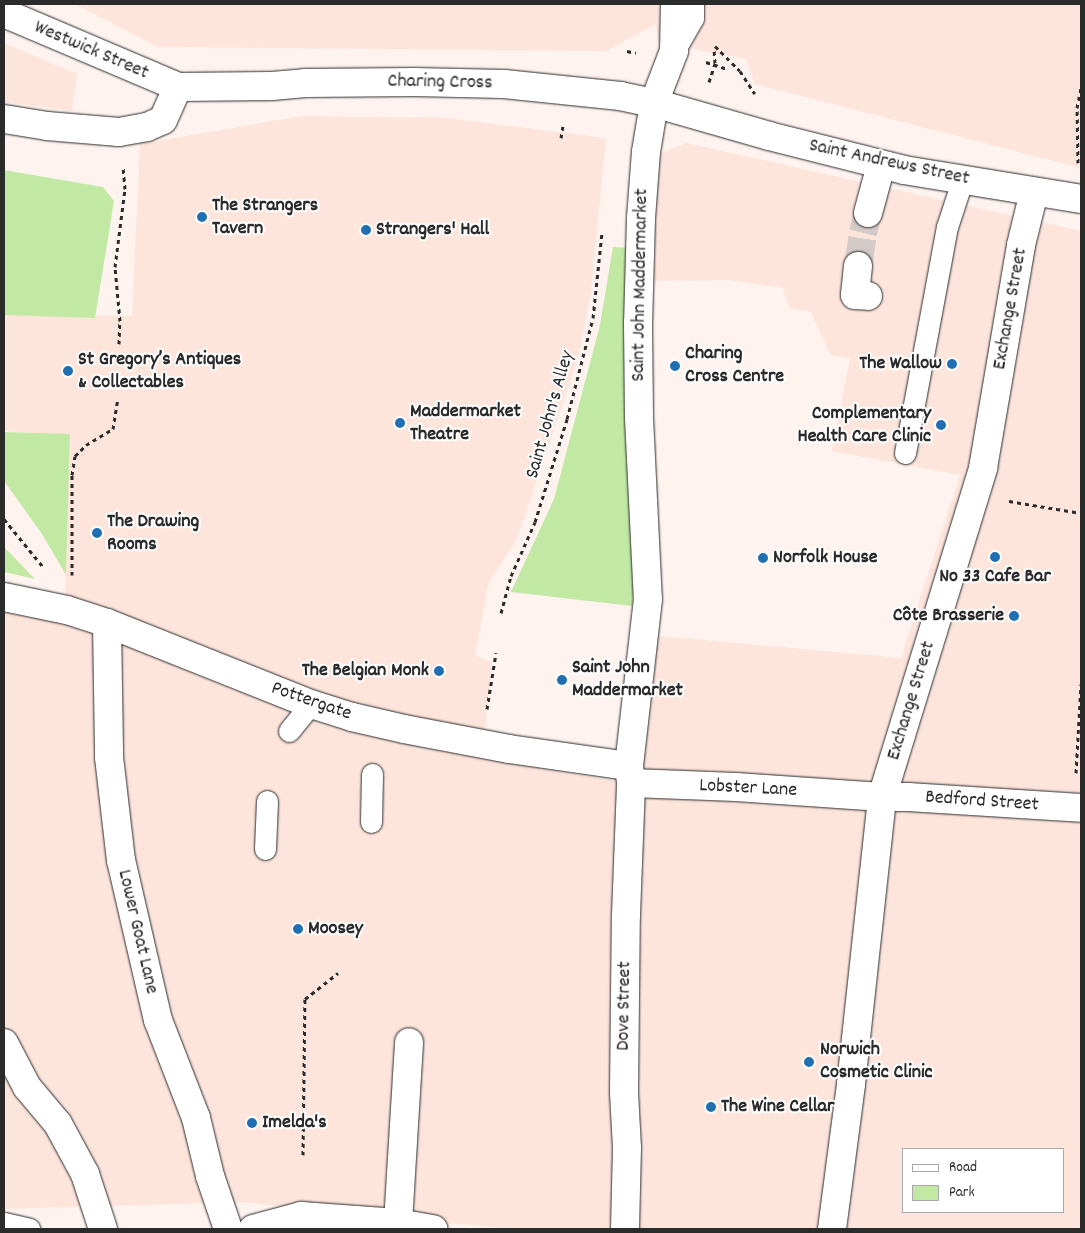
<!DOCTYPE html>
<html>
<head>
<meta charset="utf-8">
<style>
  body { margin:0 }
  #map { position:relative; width:1085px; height:1233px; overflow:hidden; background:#fef3ef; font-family:Dekko,sans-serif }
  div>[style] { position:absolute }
  .built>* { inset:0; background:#fde5dc }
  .green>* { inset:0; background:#c1e9a4 }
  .minor-tunnel>* { height:28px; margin-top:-14px; transform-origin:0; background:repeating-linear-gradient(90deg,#d4cbc8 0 28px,transparent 0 42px) }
  .path>* { height:3px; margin-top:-1.5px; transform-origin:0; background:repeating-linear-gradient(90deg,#2b2b2b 0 4px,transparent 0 8px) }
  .roads { filter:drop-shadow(0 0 1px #2b2b2b) drop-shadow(0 0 1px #2b2b2b) }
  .service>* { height:21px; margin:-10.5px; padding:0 10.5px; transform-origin:10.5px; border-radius:10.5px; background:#fff }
  .pedestrian>* { height:28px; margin:-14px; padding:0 14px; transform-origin:14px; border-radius:14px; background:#fff }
  .minor>* { height:28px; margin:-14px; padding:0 14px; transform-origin:14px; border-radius:14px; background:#fff }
  .tertiary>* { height:28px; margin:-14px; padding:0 14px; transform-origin:14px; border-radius:14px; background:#fff }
  .dots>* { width:14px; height:14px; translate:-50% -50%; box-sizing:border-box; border:2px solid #fff; border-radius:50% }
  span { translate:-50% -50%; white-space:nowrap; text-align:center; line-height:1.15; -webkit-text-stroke:4px #fff; paint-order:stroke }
  .street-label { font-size:20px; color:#2b2b2b }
  .poi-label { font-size:20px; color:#2b2b2b; font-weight:700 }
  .left { translate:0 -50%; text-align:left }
  .right { translate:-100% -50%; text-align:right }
  .frame { position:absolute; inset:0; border:5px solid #2b2b2b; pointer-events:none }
  .legend { position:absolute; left:902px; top:1148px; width:162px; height:65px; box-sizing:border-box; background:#fff; border:1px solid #aaa; margin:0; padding:6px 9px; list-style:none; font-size:15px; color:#2b2b2b }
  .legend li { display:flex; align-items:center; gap:10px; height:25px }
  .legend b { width:25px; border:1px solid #aaa }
</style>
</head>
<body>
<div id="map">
  <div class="built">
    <div style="clip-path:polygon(75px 4px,1081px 4px,1081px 168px,755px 84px,746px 59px,658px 42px,656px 24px,606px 51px,158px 47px)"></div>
    <div style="clip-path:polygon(4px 43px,77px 74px,72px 111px,4px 102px)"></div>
    <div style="clip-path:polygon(evenodd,302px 116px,445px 118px,606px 138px,591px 291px,578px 359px,517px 539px,489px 582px,475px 656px,492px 662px,482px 758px,620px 782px,637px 634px,901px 658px,960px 475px,832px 451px,850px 358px,830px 355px,811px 312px,790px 308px,783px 288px,731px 280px,645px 281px,658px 154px,687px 143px,1081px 231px,1081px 1229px,511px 1229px,241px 1202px,4px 1209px,4px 591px,65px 601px,70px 435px,4px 431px,4px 314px,132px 316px,140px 144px,302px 116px,904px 1149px,1064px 1149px,1064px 1212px,904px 1212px,904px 1149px)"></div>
  </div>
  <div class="green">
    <div style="clip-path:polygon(4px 170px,103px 187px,114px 201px,95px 318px,4px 315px)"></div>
    <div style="clip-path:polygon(613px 247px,633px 248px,635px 570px,632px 606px,511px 592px,554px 499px,600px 325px)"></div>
    <div style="clip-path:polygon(4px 432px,70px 434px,66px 575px,42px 534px,4px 481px)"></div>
    <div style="clip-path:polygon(4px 547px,9px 552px,35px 579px,4px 572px)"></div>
  </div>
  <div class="minor-tunnel">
    <div style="left:858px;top:266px;width:33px;rotate:-81deg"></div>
    <div style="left:863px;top:233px;width:21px;rotate:-76deg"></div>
  </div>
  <div class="path">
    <div style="left:715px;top:46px;width:35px;rotate:45deg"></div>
    <div style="left:740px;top:71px;width:27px;rotate:57deg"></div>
    <div style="left:627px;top:51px;width:9px;rotate:13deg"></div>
    <div style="left:706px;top:62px;width:22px;rotate:18deg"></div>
    <div style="left:709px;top:82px;width:20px;rotate:-72deg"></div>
    <div style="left:715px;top:63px;width:14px;rotate:-94deg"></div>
    <div style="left:561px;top:138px;width:12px;rotate:-81deg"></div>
    <div style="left:1078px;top:163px;width:55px;rotate:-91deg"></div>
    <div style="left:1077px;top:108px;width:20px;rotate:-79deg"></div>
    <div style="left:119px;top:344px;width:23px;rotate:-88deg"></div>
    <div style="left:120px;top:321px;width:54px;rotate:-95.3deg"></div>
    <div style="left:115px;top:267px;width:79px;rotate:-82.7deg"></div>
    <div style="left:125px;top:189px;width:21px;rotate:-95deg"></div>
    <div style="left:1009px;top:501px;width:73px;rotate:9.5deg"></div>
    <div style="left:4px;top:519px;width:63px;rotate:50.8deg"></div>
    <div style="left:72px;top:575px;width:100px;rotate:-90deg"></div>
    <div style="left:72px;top:475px;width:19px;rotate:-81deg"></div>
    <div style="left:75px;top:456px;width:16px;rotate:-45deg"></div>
    <div style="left:86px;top:445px;width:31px;rotate:-31deg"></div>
    <div style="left:113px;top:429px;width:30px;rotate:-81deg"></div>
    <div style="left:501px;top:613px;width:38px;rotate:-75deg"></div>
    <div style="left:511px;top:576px;width:59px;rotate:-66deg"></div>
    <div style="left:535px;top:522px;width:108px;rotate:-72.7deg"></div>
    <div style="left:567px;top:419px;width:104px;rotate:-75.6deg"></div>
    <div style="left:593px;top:318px;width:86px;rotate:-84deg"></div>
    <div style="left:487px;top:709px;width:57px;rotate:-80.9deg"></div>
    <div style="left:1076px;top:773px;width:89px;rotate:-86.8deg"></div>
    <div style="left:303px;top:1155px;width:156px;rotate:-89.3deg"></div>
    <div style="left:305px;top:999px;width:42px;rotate:-38.2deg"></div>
  </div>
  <div class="roads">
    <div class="service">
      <div style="left:674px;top:51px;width:38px;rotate:-60deg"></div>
      <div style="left:693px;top:18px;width:14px;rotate:-90deg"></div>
      <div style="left:905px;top:453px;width:230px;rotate:-79.5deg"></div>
      <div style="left:947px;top:227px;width:48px;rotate:-71.9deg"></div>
      <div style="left:289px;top:731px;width:35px;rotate:-51deg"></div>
      <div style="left:371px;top:822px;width:48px;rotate:-88.8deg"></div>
      <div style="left:265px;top:849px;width:48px;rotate:-87.6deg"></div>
      <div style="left:4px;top:1223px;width:26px;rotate:13deg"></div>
    </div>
    <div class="pedestrian">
      <div style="left:4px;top:119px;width:44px;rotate:9.2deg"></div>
      <div style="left:47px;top:126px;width:72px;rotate:4.8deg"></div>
      <div style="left:119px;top:132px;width:28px;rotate:-10deg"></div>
      <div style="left:641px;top:218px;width:105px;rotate:91.6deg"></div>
      <div style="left:638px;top:323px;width:95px;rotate:89.4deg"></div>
      <div style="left:639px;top:418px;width:181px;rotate:87.2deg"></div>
      <div style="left:648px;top:599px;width:168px;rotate:96.5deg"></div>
      <div style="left:629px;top:766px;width:17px;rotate:83deg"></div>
      <div style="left:631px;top:783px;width:105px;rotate:2.2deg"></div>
      <div style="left:736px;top:787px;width:146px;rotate:3.9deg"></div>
      <div style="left:882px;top:797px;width:26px"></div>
      <div style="left:908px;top:797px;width:173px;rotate:3.6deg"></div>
      <div style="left:4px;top:597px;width:64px;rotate:11.7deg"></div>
      <div style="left:67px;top:610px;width:42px;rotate:18deg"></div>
      <div style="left:107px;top:623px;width:219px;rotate:21.7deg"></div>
      <div style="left:311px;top:704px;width:43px;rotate:17.6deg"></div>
      <div style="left:352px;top:717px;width:53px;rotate:13deg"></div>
      <div style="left:404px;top:729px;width:107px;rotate:10.8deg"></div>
      <div style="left:509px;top:749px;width:121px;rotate:8.1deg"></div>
      <div style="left:107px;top:623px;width:134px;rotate:89.1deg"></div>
      <div style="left:109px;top:757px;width:104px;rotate:83.4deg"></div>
      <div style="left:121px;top:860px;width:164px;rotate:77deg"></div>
      <div style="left:158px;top:1020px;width:105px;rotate:68.8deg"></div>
      <div style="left:196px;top:1118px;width:60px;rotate:76.4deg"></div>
      <div style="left:210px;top:1176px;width:56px;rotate:71.2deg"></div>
      <div style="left:4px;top:1043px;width:50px;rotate:62.4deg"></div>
      <div style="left:27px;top:1087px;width:48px;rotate:50deg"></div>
      <div style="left:58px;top:1124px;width:57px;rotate:61.6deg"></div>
      <div style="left:85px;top:1174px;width:58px;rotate:71.9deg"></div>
      <div style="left:398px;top:1223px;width:181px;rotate:-86.5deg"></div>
      <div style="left:253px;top:1229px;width:50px;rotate:-15.2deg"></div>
      <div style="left:301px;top:1216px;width:97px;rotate:4.1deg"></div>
      <div style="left:398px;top:1223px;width:36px;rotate:10deg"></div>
      <div style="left:625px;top:1229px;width:81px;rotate:-88.6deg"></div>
      <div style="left:627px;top:1148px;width:55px;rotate:-93.1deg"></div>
      <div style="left:624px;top:1093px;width:178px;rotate:-89.4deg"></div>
      <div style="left:626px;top:915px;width:132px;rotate:-87.8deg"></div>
      <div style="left:832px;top:1229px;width:146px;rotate:-82.5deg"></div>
      <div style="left:851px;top:1084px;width:289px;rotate:-83.8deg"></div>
      <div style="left:882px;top:797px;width:344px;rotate:-72.9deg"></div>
      <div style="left:983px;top:468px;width:226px;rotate:-80.3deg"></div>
      <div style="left:1021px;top:245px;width:55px;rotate:-76.2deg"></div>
    </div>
    <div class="minor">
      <div style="left:868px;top:213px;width:50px;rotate:-74.8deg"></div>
      <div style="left:641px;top:218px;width:66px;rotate:-85.7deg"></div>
      <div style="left:646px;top:152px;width:50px;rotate:-80.7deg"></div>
      <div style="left:858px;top:266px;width:29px;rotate:96deg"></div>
      <div style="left:855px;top:295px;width:13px;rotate:4deg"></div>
    </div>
    <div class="tertiary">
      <div style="left:4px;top:13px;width:189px;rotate:23deg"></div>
      <div style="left:178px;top:87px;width:94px;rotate:-0.6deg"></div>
      <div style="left:272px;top:86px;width:33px;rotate:-5deg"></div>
      <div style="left:305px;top:83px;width:109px;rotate:-0.5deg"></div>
      <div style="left:414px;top:82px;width:90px;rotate:1.3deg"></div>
      <div style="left:504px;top:84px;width:117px;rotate:5.9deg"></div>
      <div style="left:620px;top:96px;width:35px;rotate:12deg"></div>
      <div style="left:654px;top:103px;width:120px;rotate:16deg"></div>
      <div style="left:769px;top:136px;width:139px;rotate:14.1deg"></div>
      <div style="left:904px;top:170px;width:179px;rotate:9.3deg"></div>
      <div style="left:654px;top:103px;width:56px;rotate:-69deg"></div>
      <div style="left:674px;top:51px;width:47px;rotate:-88.8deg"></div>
      <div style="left:147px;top:127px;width:17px;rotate:-24deg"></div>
      <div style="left:163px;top:120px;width:36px;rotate:-66deg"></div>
    </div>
  </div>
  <div class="dots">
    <div style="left:202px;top:217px;background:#1f6fb2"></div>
    <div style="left:366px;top:230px;background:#1f6fb2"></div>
    <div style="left:952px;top:364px;background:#1f6fb2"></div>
    <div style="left:675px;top:366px;background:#1f6fb2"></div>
    <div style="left:68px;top:371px;background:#1f6fb2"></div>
    <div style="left:400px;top:423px;background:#1f6fb2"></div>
    <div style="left:941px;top:425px;background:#1f6fb2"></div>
    <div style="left:97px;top:533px;background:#1f6fb2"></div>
    <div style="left:995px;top:557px;background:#1f6fb2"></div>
    <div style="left:763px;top:558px;background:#1f6fb2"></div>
    <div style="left:1014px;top:616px;background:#1f6fb2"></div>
    <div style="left:439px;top:671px;background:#1f6fb2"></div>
    <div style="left:562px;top:680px;background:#1f6fb2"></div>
    <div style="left:298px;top:929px;background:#1f6fb2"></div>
    <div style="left:809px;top:1062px;background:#1f6fb2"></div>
    <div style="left:711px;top:1107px;background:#1f6fb2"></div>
    <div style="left:252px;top:1123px;background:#1f6fb2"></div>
  </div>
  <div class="street-label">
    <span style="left:91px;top:51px;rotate:23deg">Westwick Street</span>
    <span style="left:440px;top:83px;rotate:1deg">Charing Cross</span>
    <span style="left:889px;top:163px;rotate:12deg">Saint Andrews Street</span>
    <span style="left:641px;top:285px;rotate:-89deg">Saint John Maddermarket</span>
    <span style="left:1011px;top:309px;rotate:-80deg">Exchange Street</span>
    <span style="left:551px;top:415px;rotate:-74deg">Saint John's Alley</span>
    <span style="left:912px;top:701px;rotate:-73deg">Exchange Street</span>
    <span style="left:311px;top:702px;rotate:19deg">Pottergate</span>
    <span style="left:748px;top:789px;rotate:3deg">Lobster Lane</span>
    <span style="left:982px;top:802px;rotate:4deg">Bedford Street</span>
    <span style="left:137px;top:932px;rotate:77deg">Lower Goat Lane</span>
    <span style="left:625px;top:1006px;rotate:-89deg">Dove Street</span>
  </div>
  <div class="poi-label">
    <span class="left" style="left:212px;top:218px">The Strangers<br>Tavern</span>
    <span class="left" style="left:376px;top:230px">Strangers' Hall</span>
    <span class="left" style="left:685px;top:366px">Charing<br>Cross Centre</span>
    <span class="left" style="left:78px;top:372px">St Gregory’s Antiques<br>&amp; Collectables</span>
    <span class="right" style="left:942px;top:364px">The Wallow</span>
    <span class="left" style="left:410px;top:424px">Maddermarket<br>Theatre</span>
    <span class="right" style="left:931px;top:426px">Complementary<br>Health Care Clinic</span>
    <span class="left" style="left:107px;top:534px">The Drawing<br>Rooms</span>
    <span class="left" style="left:773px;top:558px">Norfolk House</span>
    <span style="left:995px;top:577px">No 33 Cafe Bar</span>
    <span class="right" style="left:1004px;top:616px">Côte Brasserie</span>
    <span class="left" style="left:572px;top:680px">Saint John<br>Maddermarket</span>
    <span class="right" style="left:429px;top:671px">The Belgian Monk</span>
    <span class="left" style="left:308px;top:929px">Moosey</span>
    <span class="left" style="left:820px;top:1062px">Norwich<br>Cosmetic Clinic</span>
    <span class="left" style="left:721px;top:1107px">The Wine Cellar</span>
    <span class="left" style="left:262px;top:1123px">Imelda's</span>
  </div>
  <div class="frame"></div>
  <ul class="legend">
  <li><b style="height:6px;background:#fff"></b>Road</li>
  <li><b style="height:14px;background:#c1e9a4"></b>Park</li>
  </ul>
</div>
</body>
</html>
